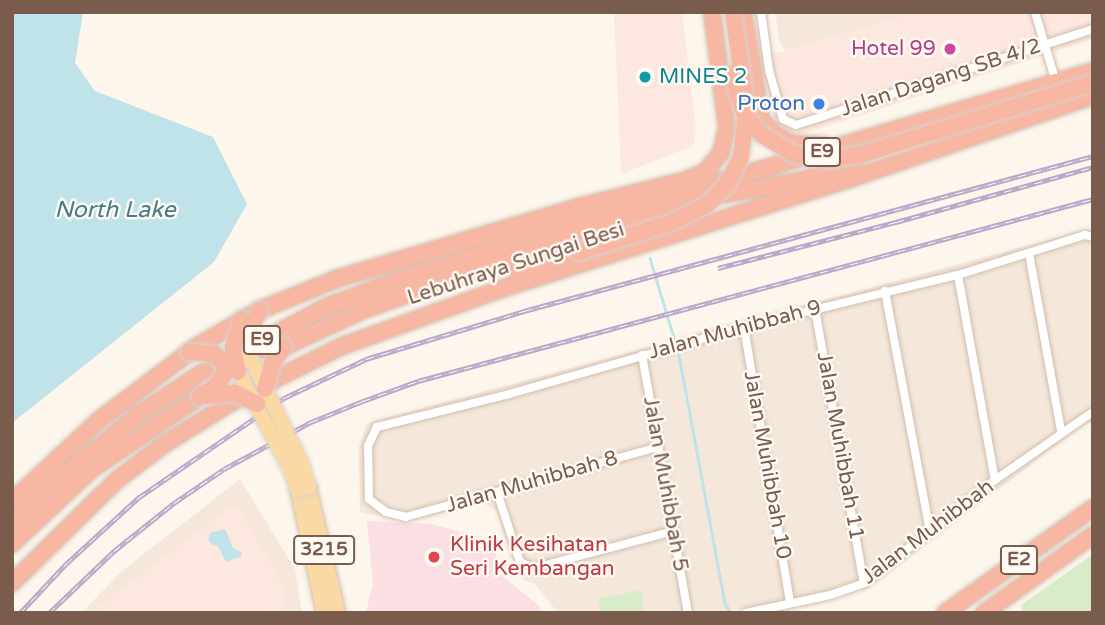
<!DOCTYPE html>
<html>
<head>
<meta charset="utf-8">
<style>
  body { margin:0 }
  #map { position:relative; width:1105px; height:625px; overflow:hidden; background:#fdf6ec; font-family:"Varela Round",sans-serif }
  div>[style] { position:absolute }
  .residential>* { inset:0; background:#f5e8da }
  .commercial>* { inset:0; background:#fde8e0 }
  .medical>* { inset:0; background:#fbdfe3 }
  .green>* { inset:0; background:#d8ecc9 }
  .water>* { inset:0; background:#bfe3e8 }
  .stream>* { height:2.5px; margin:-1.25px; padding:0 1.25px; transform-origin:1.25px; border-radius:1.25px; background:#bfe3e8 }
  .roads { filter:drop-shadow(0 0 2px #d1beb0) drop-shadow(0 0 2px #d1beb0) }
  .minor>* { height:8px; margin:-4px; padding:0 4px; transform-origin:4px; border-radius:4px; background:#fff }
  .primary>* { height:14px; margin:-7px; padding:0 7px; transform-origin:7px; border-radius:7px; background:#fbd9a5 }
  .motorway>* { height:16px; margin:-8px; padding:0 8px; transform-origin:8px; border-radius:8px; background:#f7b7a3 }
  .rail>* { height:5px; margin-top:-2.5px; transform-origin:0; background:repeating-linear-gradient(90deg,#fffaf3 0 8px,#b9a8c9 0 16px); box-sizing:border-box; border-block:2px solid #b9a8c9 }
  .bridges { filter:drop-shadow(0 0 2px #dad1cd) drop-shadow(0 0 2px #dad1cd) }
  .primary-bridge>* { height:14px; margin:-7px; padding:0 7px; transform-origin:7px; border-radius:7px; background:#fbd9a5 }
  .motorway-bridge>* { height:16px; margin:-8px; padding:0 8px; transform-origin:8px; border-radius:8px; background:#f7b7a3 }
  .dots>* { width:19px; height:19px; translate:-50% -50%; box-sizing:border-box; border:4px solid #fffaf3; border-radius:50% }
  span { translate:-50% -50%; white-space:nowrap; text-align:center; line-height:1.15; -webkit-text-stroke:5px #fffaf3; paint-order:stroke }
  .shield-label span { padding:2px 5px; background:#fffaf3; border:2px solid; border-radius:5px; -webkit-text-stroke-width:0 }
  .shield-label { font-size:19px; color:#7a5c4d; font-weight:700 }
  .hotel-label { font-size:21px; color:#b23c85 }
  .right { translate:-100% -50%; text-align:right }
  .culture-label { font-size:21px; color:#0d838f }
  .left { translate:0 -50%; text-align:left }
  .street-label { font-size:21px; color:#7a5c4d }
  .shop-label { font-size:21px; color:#366cbe }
  .health-label { font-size:21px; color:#be3a42 }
  .water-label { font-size:23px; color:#437c86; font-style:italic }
  .frame { position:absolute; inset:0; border:14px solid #7a5c4d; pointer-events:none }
</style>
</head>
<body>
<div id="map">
  <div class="residential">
    <div style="clip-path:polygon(775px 12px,917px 12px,786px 51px,780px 43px)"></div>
    <div style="clip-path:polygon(1093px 228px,1093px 421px,1076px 430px,870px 588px,719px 613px,558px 613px,536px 585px,521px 579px,496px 510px,485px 504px,403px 521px,360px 512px,359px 447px,367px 423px)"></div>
    <div style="clip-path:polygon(240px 479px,295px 569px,302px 613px,81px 613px,122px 571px)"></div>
  </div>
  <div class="commercial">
    <div style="clip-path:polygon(614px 12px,682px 12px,696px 129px,694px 143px,687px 148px,621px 174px)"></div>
    <div style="clip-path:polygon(917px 12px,1093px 12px,1093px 39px,794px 137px,775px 123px,760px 55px,786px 51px)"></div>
    <div style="clip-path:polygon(229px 508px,240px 510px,283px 585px,284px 613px,95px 613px,98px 607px)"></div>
  </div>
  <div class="medical">
    <div style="clip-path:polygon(367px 521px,430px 524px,493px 540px,500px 574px,540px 607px,539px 613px,366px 613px,373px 583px)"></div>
  </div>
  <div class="green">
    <div style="clip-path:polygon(1093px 554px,1093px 613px,1022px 613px,1021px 605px)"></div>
    <div style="clip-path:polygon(641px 590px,645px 613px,601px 613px,598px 599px)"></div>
  </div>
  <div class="water">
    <div style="clip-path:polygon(12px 12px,83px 12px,75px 63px,95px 91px,213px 137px,247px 204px,214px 262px,12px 423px)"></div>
    <div style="clip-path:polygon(225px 529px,233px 548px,241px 552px,242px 556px,226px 562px,218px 546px,212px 545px,208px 539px,210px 533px)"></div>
  </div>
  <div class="stream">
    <div style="left:650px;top:258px;width:84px;rotate:73.3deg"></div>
    <div style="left:679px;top:355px;width:252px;rotate:79.5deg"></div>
    <div style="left:725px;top:603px;width:12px;rotate:59deg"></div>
  </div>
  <div class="roads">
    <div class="minor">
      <div style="left:761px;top:12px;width:59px;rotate:82.1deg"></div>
      <div style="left:769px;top:70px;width:51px;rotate:74.1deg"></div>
      <div style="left:783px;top:119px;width:14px;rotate:25deg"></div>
      <div style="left:796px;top:125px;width:312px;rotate:-17.9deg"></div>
      <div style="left:1035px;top:12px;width:73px;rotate:73.3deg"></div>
      <div style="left:1029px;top:253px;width:181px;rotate:79.8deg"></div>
      <div style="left:958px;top:275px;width:208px;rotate:79.8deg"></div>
      <div style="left:885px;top:291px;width:245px;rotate:79.4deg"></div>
      <div style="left:815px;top:309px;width:278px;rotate:79.9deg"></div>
      <div style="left:744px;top:327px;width:280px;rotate:80.5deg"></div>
      <div style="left:642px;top:355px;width:262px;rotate:79.9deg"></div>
      <div style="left:658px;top:447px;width:262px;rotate:164.5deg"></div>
      <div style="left:406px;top:517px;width:21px;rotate:-166deg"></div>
      <div style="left:386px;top:512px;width:21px;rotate:-143deg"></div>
      <div style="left:369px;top:499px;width:53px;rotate:-91.1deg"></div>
      <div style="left:368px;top:446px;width:21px;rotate:-65deg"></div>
      <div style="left:377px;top:427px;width:136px;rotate:-14deg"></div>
      <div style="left:509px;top:394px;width:244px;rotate:-15.9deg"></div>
      <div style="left:744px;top:327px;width:220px;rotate:-13.7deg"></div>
      <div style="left:958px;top:275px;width:133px;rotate:-17.5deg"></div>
      <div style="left:1085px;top:235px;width:8px;rotate:14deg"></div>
      <div style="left:497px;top:492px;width:74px;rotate:71.8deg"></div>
      <div style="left:520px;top:562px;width:15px;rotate:23deg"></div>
      <div style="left:534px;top:568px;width:145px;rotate:-14.8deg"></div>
      <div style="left:746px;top:613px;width:86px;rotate:-12.1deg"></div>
      <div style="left:830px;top:595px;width:36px;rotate:-19deg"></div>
      <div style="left:864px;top:583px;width:167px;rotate:-38.2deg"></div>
      <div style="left:995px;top:480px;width:119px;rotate:-34.8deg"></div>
    </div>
    <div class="primary">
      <div style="left:309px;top:488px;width:128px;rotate:76.9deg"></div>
      <div style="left:298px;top:491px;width:125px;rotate:78deg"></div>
    </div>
    <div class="motorway">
      <div style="left:743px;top:12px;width:109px;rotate:80.5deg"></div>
      <div style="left:761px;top:119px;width:20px;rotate:49deg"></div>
      <div style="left:774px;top:134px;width:20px;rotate:30deg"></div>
      <div style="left:791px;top:144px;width:34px;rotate:2deg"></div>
      <div style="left:518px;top:273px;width:64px;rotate:-19.3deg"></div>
      <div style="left:284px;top:347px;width:90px;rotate:-24.9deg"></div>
      <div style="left:366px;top:309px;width:178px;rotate:-19.4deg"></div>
      <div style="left:534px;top:250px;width:193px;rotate:-16.6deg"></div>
      <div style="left:719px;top:195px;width:81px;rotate:-9.9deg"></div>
      <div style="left:799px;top:181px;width:57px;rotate:-15.3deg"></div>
      <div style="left:12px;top:501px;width:117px;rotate:-42.9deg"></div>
      <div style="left:98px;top:421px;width:126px;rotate:-37deg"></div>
      <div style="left:199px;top:345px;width:70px;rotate:-29.8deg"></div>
      <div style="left:260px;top:310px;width:85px;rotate:-22.1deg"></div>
      <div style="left:339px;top:278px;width:249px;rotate:-16.5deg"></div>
      <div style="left:578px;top:207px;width:111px;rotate:-14deg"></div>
      <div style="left:686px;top:180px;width:21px;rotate:-23deg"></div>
      <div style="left:705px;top:172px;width:25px;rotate:-50deg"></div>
      <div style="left:721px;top:153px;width:26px;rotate:-77deg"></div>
      <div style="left:727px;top:128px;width:117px;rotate:-97.4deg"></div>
      <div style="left:12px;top:524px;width:40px;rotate:-46deg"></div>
      <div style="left:40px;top:495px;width:127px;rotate:-39.2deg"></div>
      <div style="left:138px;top:415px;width:74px;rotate:-33.5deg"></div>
      <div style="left:200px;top:374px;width:143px;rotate:-28deg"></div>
      <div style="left:326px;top:307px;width:74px;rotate:-20.6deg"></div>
      <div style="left:395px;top:281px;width:166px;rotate:-17.6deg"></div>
      <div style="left:553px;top:231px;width:563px;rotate:-16.5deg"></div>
      <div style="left:12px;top:544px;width:108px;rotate:-43.1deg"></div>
      <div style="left:91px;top:470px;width:130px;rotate:-34.1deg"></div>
      <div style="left:12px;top:583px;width:148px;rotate:-44.5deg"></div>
      <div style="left:118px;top:479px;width:60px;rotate:-36.9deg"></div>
      <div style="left:166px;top:443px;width:93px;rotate:-31.8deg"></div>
      <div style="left:245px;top:394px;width:108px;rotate:-26.3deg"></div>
      <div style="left:342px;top:346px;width:172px;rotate:-19.7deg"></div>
      <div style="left:504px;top:288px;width:362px;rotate:-17.5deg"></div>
      <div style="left:849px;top:179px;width:258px;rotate:-18.8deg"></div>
      <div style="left:945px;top:613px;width:181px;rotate:-35.4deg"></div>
      <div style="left:984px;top:613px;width:134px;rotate:-35.6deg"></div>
    </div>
  </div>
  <div class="rail">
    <div style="left:718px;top:268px;width:184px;rotate:-14.5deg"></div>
    <div style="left:896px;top:222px;width:205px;rotate:-15.6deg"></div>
    <div style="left:20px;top:613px;width:67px;rotate:-46.8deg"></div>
    <div style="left:66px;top:564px;width:98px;rotate:-42.5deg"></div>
    <div style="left:138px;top:498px;width:177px;rotate:-34.4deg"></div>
    <div style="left:284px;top:398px;width:91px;rotate:-25.4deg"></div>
    <div style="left:366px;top:359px;width:165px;rotate:-16.9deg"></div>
    <div style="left:524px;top:311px;width:590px;rotate:-15.24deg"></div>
    <div style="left:49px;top:613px;width:90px;rotate:-43.6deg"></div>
    <div style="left:114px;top:551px;width:77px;rotate:-38.7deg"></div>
    <div style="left:174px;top:503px;width:60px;rotate:-34.2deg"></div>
    <div style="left:224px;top:469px;width:99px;rotate:-28.4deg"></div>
    <div style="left:311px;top:422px;width:56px;rotate:-22deg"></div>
    <div style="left:363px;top:401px;width:59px;rotate:-20deg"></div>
    <div style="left:418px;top:381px;width:699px;rotate:-15.09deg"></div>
  </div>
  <div class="bridges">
    <div class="primary-bridge">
      <div style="left:298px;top:491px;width:23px;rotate:-110deg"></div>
      <div style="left:290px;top:469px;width:110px;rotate:-118.2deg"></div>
      <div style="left:238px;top:372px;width:12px;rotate:-81deg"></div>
      <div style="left:240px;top:360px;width:8px;rotate:-7deg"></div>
      <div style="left:248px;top:359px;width:6px;rotate:39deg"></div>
      <div style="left:253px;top:363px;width:112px;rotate:64.1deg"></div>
      <div style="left:302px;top:464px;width:25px;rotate:74deg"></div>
    </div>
    <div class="motorway-bridge">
      <div style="left:733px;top:12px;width:79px;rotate:82deg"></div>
      <div style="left:731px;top:74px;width:41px;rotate:71.6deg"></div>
      <div style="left:744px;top:113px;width:28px;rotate:51deg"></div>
      <div style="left:762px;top:135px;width:37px;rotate:31deg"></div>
      <div style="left:794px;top:154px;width:36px;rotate:10deg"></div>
      <div style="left:829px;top:160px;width:35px;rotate:-10deg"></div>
      <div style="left:863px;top:154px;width:241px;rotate:-17.2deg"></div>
      <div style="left:578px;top:252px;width:100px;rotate:-17.5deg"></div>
      <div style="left:673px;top:222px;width:39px;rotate:-27deg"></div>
      <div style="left:708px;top:204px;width:28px;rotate:-46deg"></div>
      <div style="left:727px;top:184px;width:31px;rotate:-63deg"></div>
      <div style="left:741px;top:156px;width:44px;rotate:-83.5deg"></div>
      <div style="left:260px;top:310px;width:19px;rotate:118deg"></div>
      <div style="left:251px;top:327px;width:15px;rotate:86deg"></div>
      <div style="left:252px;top:342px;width:14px;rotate:34deg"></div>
      <div style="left:264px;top:350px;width:20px;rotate:-9deg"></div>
      <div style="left:189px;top:352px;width:26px;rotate:4deg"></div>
      <div style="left:215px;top:354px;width:13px;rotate:48deg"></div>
      <div style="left:224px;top:364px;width:10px;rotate:90deg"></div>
      <div style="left:224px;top:374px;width:10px;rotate:119deg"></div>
      <div style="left:219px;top:383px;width:24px;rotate:145deg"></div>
      <div style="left:238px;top:372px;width:25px;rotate:-102deg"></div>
      <div style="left:233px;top:348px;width:30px;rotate:-73deg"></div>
      <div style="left:265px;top:389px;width:26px;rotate:-74deg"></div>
      <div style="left:272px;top:364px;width:21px;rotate:-55deg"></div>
      <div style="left:204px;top:396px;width:31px;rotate:-6deg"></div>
      <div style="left:235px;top:393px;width:25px;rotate:26deg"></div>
    </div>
  </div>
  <div class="dots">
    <div style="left:950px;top:49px;background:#d1479c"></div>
    <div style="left:645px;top:77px;background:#0f9aa8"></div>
    <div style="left:819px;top:104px;background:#3f7fe0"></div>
    <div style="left:434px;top:557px;background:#e0444e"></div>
  </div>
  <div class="shield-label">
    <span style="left:822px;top:152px">E9</span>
    <span style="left:262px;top:340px">E9</span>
    <span style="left:324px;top:550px">3215</span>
    <span style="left:1019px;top:560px">E2</span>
  </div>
  <div class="hotel-label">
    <span class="right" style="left:936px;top:49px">Hotel 99</span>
  </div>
  <div class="culture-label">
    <span class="left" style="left:659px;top:77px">MINES 2</span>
  </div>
  <div class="street-label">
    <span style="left:941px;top:78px;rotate:-18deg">Jalan Dagang SB 4/2</span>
    <span style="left:516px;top:264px;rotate:-18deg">Lebuhraya Sungai Besi</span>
    <span style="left:735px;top:330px;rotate:-15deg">Jalan Muhibbah 9</span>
    <span style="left:840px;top:446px;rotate:80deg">Jalan Muhibbah 11</span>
    <span style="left:767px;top:465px;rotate:80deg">Jalan Muhibbah 10</span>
    <span style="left:532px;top:482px;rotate:-16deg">Jalan Muhibbah 8</span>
    <span style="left:665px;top:484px;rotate:80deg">Jalan Muhibbah 5</span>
    <span style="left:928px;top:532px;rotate:-37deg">Jalan Muhibbah</span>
  </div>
  <div class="shop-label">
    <span class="right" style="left:805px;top:104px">Proton</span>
  </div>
  <div class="health-label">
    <span class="left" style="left:450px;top:557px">Klinik Kesihatan<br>Seri Kembangan</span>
  </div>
  <div class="water-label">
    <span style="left:115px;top:210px">North Lake</span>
  </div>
  <div class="frame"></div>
</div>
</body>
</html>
